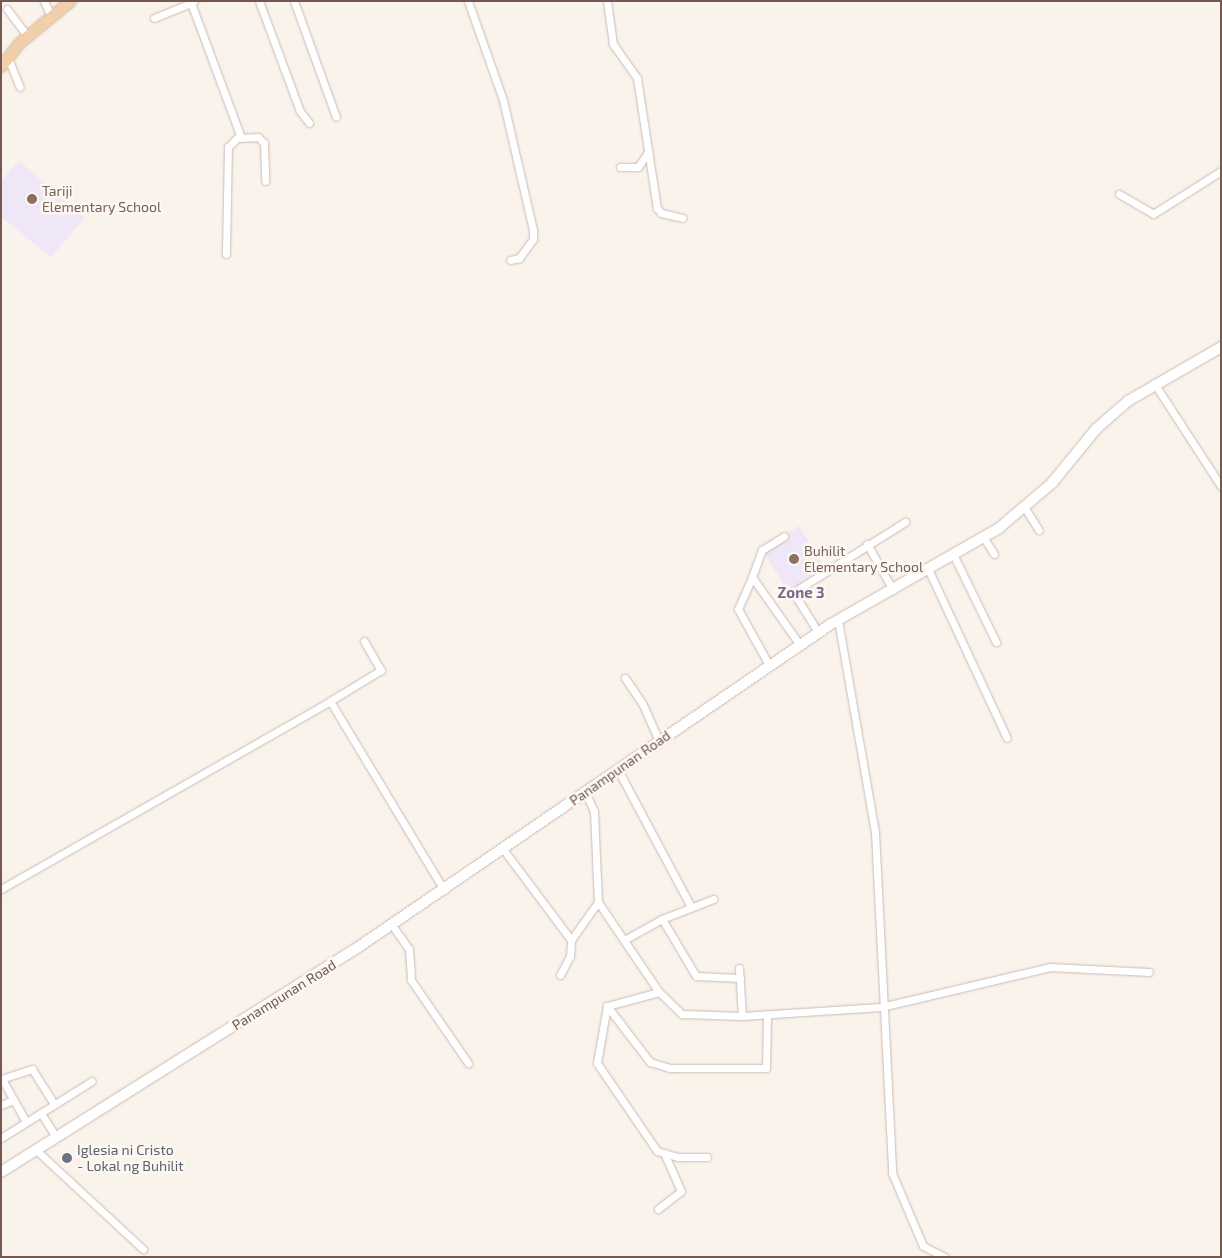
<!DOCTYPE html>
<html>
<head>
<meta charset="utf-8">
<style>
  body { margin:0 }
  #map { position:relative; width:1222px; height:1258px; overflow:hidden; background:#faf3eb; font-family:"Exo 2",sans-serif }
  div>[style] { position:absolute }
  .education>* { inset:0; background:#efe7f7; transform-origin:0 0 }
  .roads { filter:drop-shadow(0 0 1px #ccbab2) drop-shadow(0 0 1px #ccbab2) }
  .street>* { height:7px; margin:-3.5px; padding:0 3.5px; transform-origin:3.5px; border-radius:3.5px; background:#fff }
  .secondary>* { height:10px; margin:-5px; padding:0 5px; transform-origin:5px; border-radius:5px; background:#fff }
  .primary>* { height:11px; margin:-5.5px; padding:0 5.5px; transform-origin:5.5px; border-radius:5.5px; background:#f1cfab }
  .dots>* { width:14px; height:14px; translate:-50% -50%; box-sizing:border-box; border:2px solid #fdf7f1; border-radius:50% }
  span { translate:-50% -50%; white-space:nowrap; text-align:center; line-height:1.15; -webkit-text-stroke:5px #fdf7f1; paint-order:stroke }
  .education-label { font-size:14px; color:#785e54 }
  .left { translate:0 -50%; text-align:left }
  .street-label { font-size:14px; color:#735950 }
  .worship-label { font-size:14px; color:#5b616d }
  .neighbourhood-label { font-size:15px; color:#7d688e; font-weight:700 }
  .frame { position:absolute; inset:0; border:2px solid #735950; pointer-events:none }
</style>
</head>
<body>
<div id="map">
  <div class="education">
    <div style="clip-path:polygon(19px 161px,85px 218px,51px 257px,1px 217px,1px 181px)"></div>
    <div style="left:799px;top:526px;width:49px;height:44px;rotate:58deg"></div>
  </div>
  <div class="roads">
    <div class="street">
      <div style="left:44px;top:1px;width:14px;rotate:65deg"></div>
      <div style="left:194px;top:1px;width:4px;rotate:146deg"></div>
      <div style="left:191px;top:3px;width:141px;rotate:69.6deg"></div>
      <div style="left:240px;top:135px;width:17px;rotate:135deg"></div>
      <div style="left:228px;top:147px;width:107px;rotate:91.1deg"></div>
      <div style="left:259px;top:1px;width:117px;rotate:69.6deg"></div>
      <div style="left:300px;top:111px;width:15px;rotate:53deg"></div>
      <div style="left:294px;top:1px;width:123px;rotate:70.1deg"></div>
      <div style="left:468px;top:1px;width:105px;rotate:70.5deg"></div>
      <div style="left:503px;top:100px;width:133px;rotate:77deg"></div>
      <div style="left:533px;top:230px;width:9px;rotate:90deg"></div>
      <div style="left:533px;top:239px;width:24px;rotate:126deg"></div>
      <div style="left:519px;top:258px;width:9px;rotate:167deg"></div>
      <div style="left:607px;top:1px;width:43px;rotate:82.1deg"></div>
      <div style="left:613px;top:44px;width:42px;rotate:54.8deg"></div>
      <div style="left:637px;top:78px;width:132px;rotate:81.3deg"></div>
      <div style="left:657px;top:208px;width:6px;rotate:51deg"></div>
      <div style="left:661px;top:213px;width:22px;rotate:13deg"></div>
      <div style="left:7px;top:9px;width:34px;rotate:53deg"></div>
      <div style="left:154px;top:18px;width:40px;rotate:-22deg"></div>
      <div style="left:8px;top:58px;width:31px;rotate:68deg"></div>
      <div style="left:239px;top:138px;width:19px;rotate:-3deg"></div>
      <div style="left:258px;top:137px;width:8px;rotate:45deg"></div>
      <div style="left:264px;top:143px;width:38px;rotate:88deg"></div>
      <div style="left:620px;top:167px;width:18px"></div>
      <div style="left:638px;top:167px;width:18px;rotate:-56deg"></div>
      <div style="left:1119px;top:194px;width:39px;rotate:30deg"></div>
      <div style="left:1153px;top:214px;width:80px;rotate:-32.3deg"></div>
      <div style="left:1154px;top:383px;width:123px;rotate:57deg"></div>
      <div style="left:1025px;top:508px;width:26px;rotate:58deg"></div>
      <div style="left:984px;top:538px;width:19px;rotate:58deg"></div>
      <div style="left:867px;top:544px;width:53px;rotate:60.5deg"></div>
      <div style="left:954px;top:556px;width:96px;rotate:64deg"></div>
      <div style="left:929px;top:571px;width:184px;rotate:65deg"></div>
      <div style="left:752px;top:577px;width:29px;rotate:-70deg"></div>
      <div style="left:762px;top:550px;width:26px;rotate:-32deg"></div>
      <div style="left:838px;top:620px;width:215px;rotate:80.1deg"></div>
      <div style="left:875px;top:832px;width:341px;rotate:87.1deg"></div>
      <div style="left:892px;top:1173px;width:79px;rotate:67deg"></div>
      <div style="left:923px;top:1246px;width:25px;rotate:27deg"></div>
      <div style="left:818px;top:632px;width:39px;rotate:-122deg"></div>
      <div style="left:797px;top:599px;width:9px;rotate:-90deg"></div>
      <div style="left:797px;top:590px;width:128px;rotate:-32.2deg"></div>
      <div style="left:364px;top:641px;width:34px;rotate:60deg"></div>
      <div style="left:381px;top:670px;width:60px;rotate:148.7deg"></div>
      <div style="left:330px;top:701px;width:221px;rotate:58.9deg"></div>
      <div style="left:769px;top:665px;width:64px;rotate:-119deg"></div>
      <div style="left:738px;top:609px;width:35px;rotate:-66deg"></div>
      <div style="left:752px;top:577px;width:83px;rotate:54.8deg"></div>
      <div style="left:625px;top:678px;width:32px;rotate:56deg"></div>
      <div style="left:643px;top:705px;width:39px;rotate:66deg"></div>
      <div style="left:618px;top:770px;width:155px;rotate:61.9deg"></div>
      <div style="left:585px;top:792px;width:21px;rotate:65deg"></div>
      <div style="left:594px;top:811px;width:91px;rotate:87.5deg"></div>
      <div style="left:598px;top:902px;width:109px;rotate:55.9deg"></div>
      <div style="left:659px;top:992px;width:32px;rotate:44deg"></div>
      <div style="left:682px;top:1014px;width:60px;rotate:1.9deg"></div>
      <div style="left:742px;top:1016px;width:139px;rotate:-3.7deg"></div>
      <div style="left:881px;top:1007px;width:174px;rotate:-13.3deg"></div>
      <div style="left:1050px;top:967px;width:99px;rotate:2.9deg"></div>
      <div style="left:503px;top:849px;width:114px;rotate:53.2deg"></div>
      <div style="left:1px;top:889px;width:379px;rotate:-29.7deg"></div>
      <div style="left:662px;top:919px;width:55px;rotate:-21.4deg"></div>
      <div style="left:392px;top:925px;width:29px;rotate:55deg"></div>
      <div style="left:409px;top:949px;width:31px;rotate:86deg"></div>
      <div style="left:411px;top:980px;width:101px;rotate:55.5deg"></div>
      <div style="left:624px;top:940px;width:43px;rotate:-28.9deg"></div>
      <div style="left:662px;top:919px;width:66px;rotate:59.2deg"></div>
      <div style="left:696px;top:976px;width:44px;rotate:2.6deg"></div>
      <div style="left:739px;top:968px;width:48px;rotate:86.4deg"></div>
      <div style="left:560px;top:975px;width:21px;rotate:-62deg"></div>
      <div style="left:570px;top:956px;width:16px;rotate:-86deg"></div>
      <div style="left:571px;top:940px;width:47px;rotate:-54.6deg"></div>
      <div style="left:659px;top:992px;width:54px;rotate:164.9deg"></div>
      <div style="left:607px;top:1006px;width:58px;rotate:100deg"></div>
      <div style="left:597px;top:1063px;width:107px;rotate:55.7deg"></div>
      <div style="left:657px;top:1151px;width:22px;rotate:16deg"></div>
      <div style="left:678px;top:1157px;width:29px"></div>
      <div style="left:607px;top:1006px;width:71px;rotate:52.5deg"></div>
      <div style="left:650px;top:1062px;width:21px;rotate:17deg"></div>
      <div style="left:670px;top:1068px;width:96px"></div>
      <div style="left:766px;top:1068px;width:53px;rotate:-88.9deg"></div>
      <div style="left:1px;top:1079px;width:33px;rotate:-18deg"></div>
      <div style="left:32px;top:1069px;width:41px;rotate:57.8deg"></div>
      <div style="left:2px;top:1079px;width:49px;rotate:60.8deg"></div>
      <div style="left:1px;top:1105px;width:13px;rotate:-23deg"></div>
      <div style="left:41px;top:1113px;width:28px;rotate:58deg"></div>
      <div style="left:1px;top:1138px;width:107px;rotate:-32.1deg"></div>
      <div style="left:36px;top:1150px;width:146px;rotate:42.8deg"></div>
      <div style="left:658px;top:1209px;width:29px;rotate:-38deg"></div>
      <div style="left:681px;top:1191px;width:39px;rotate:-114deg"></div>
    </div>
    <div class="secondary">
      <div style="left:1px;top:1172px;width:421px;rotate:-32.2deg"></div>
      <div style="left:357px;top:948px;width:574px;rotate:-34.35deg"></div>
      <div style="left:831px;top:624px;width:193px;rotate:-29.7deg"></div>
      <div style="left:999px;top:528px;width:70px;rotate:-40.3deg"></div>
      <div style="left:1052px;top:483px;width:70px;rotate:-50.8deg"></div>
      <div style="left:1096px;top:429px;width:43px;rotate:-41.2deg"></div>
      <div style="left:1128px;top:401px;width:108px;rotate:-30.1deg"></div>
    </div>
    <div class="primary">
      <div style="left:1px;top:66px;width:29px;rotate:-52deg"></div>
      <div style="left:19px;top:43px;width:66px;rotate:-39.5deg"></div>
    </div>
  </div>
  <div class="dots">
    <div style="left:32px;top:199px;background:#8d6e63"></div>
    <div style="left:794px;top:559px;background:#8d6e63"></div>
    <div style="left:67px;top:1158px;background:#6b7280"></div>
  </div>
  <div class="education-label">
    <span class="left" style="left:42px;top:199px">Tariji<br>Elementary School</span>
    <span class="left" style="left:804px;top:559px">Buhilit<br>Elementary School</span>
  </div>
  <div class="street-label">
    <span style="left:620px;top:768px;rotate:-35deg">Panampunan Road</span>
    <span style="left:284px;top:995px;rotate:-32deg">Panampunan Road</span>
  </div>
  <div class="worship-label">
    <span class="left" style="left:77px;top:1158px">Iglesia ni Cristo<br>- Lokal ng Buhilit</span>
  </div>
  <div class="neighbourhood-label">
    <span style="left:801px;top:593px">Zone 3</span>
  </div>
  <div class="frame"></div>
</div>
</body>
</html>
